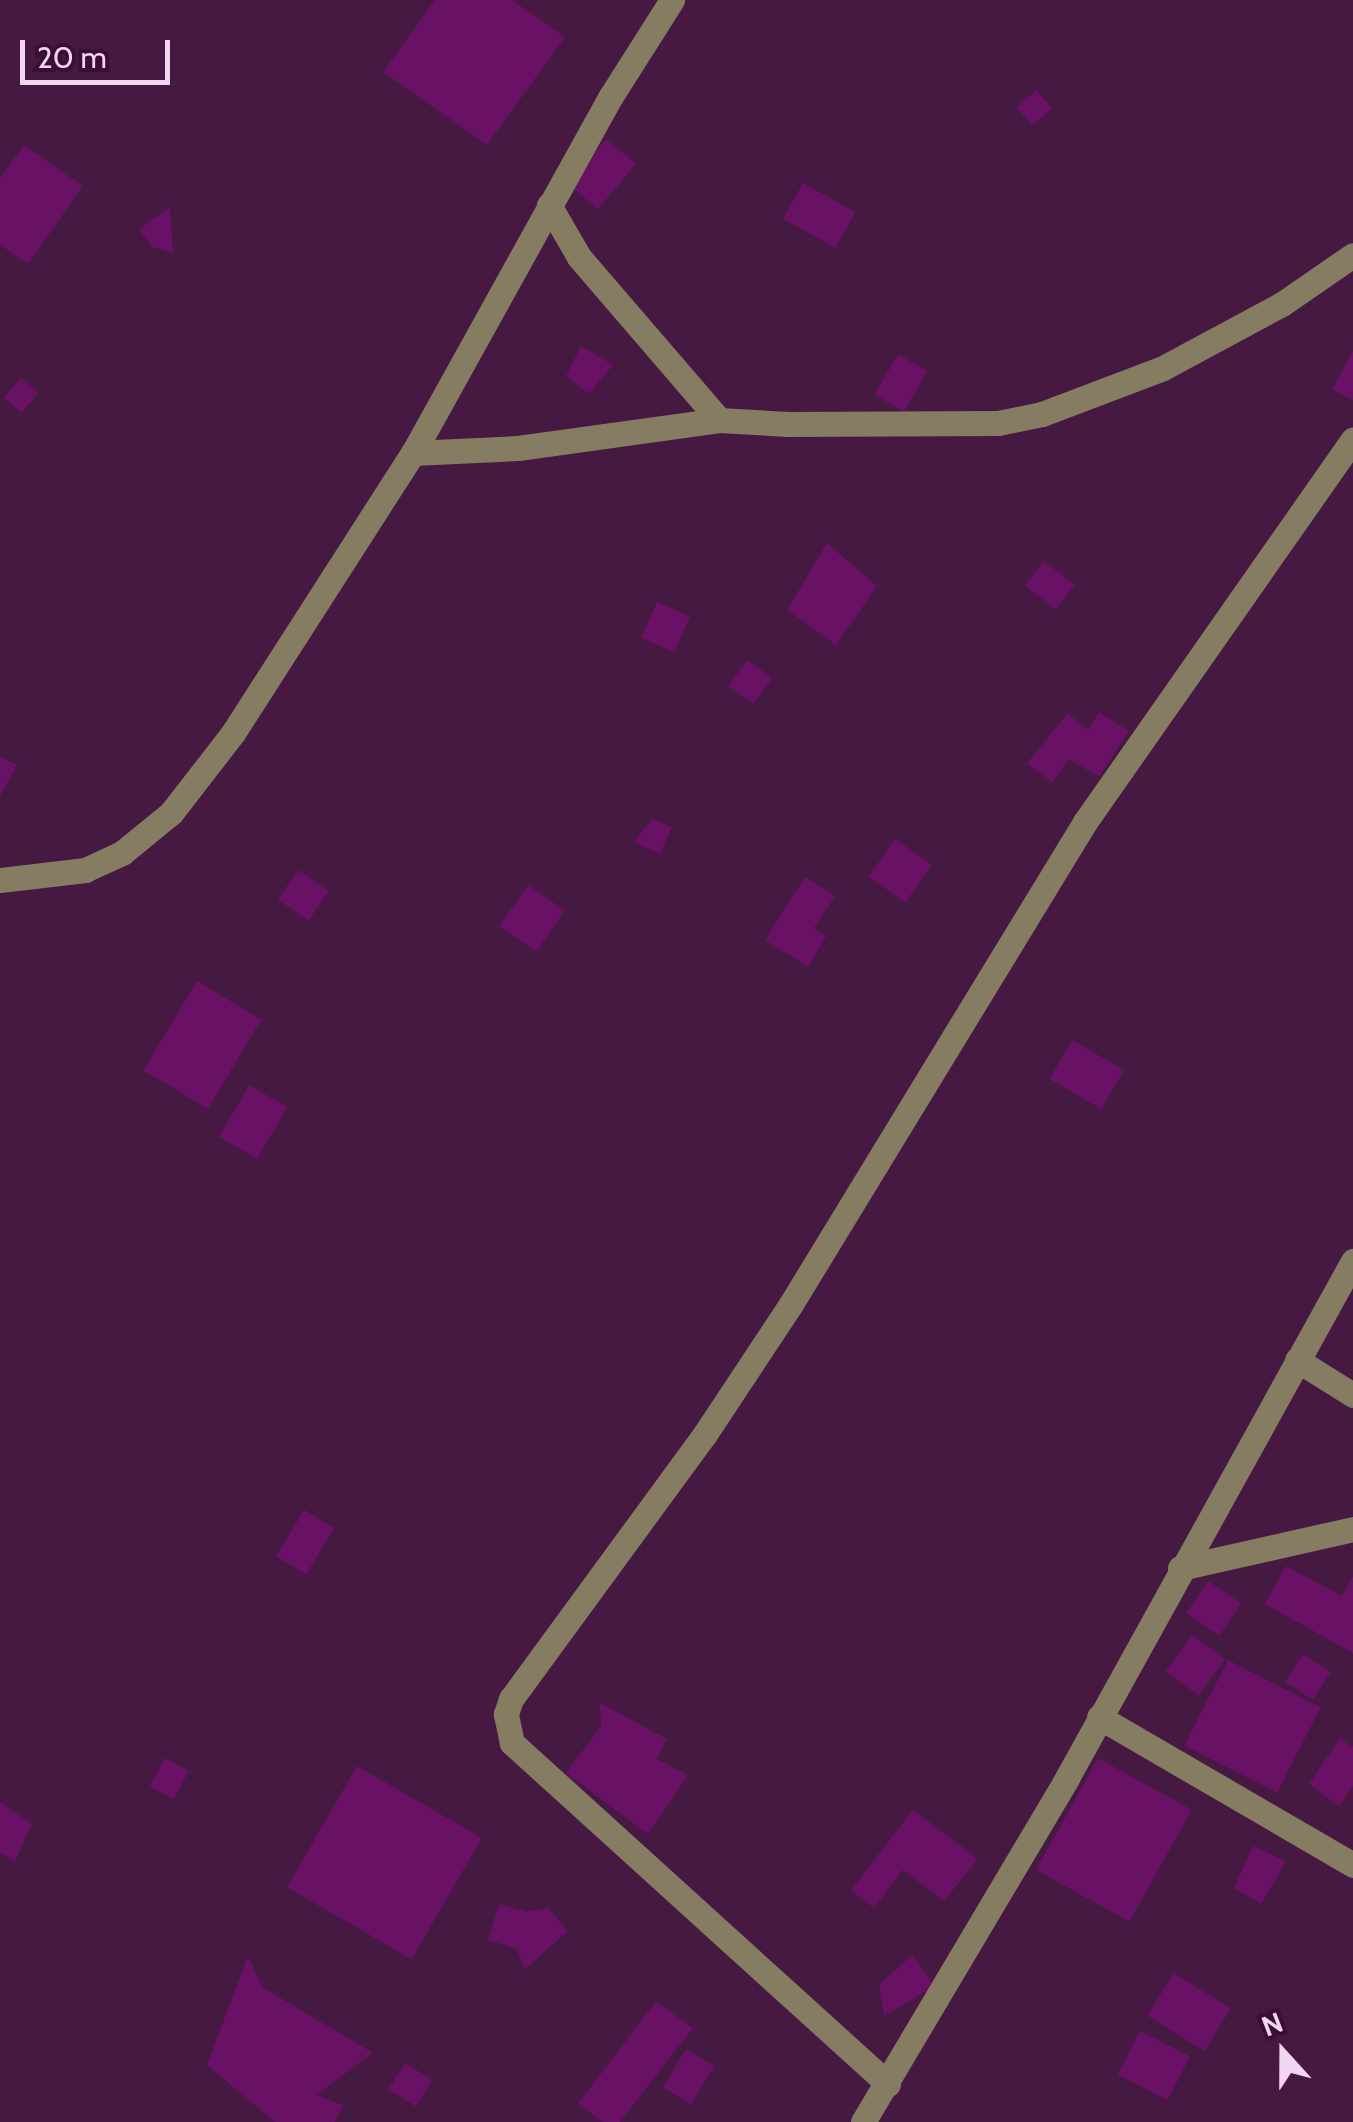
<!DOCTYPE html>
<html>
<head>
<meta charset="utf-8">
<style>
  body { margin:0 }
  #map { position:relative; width:1353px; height:2122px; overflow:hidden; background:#461943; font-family:Cabin,sans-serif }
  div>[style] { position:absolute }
  .building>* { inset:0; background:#691165; transform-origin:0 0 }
  .minor>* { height:25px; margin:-12.5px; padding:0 12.5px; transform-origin:12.5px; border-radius:12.5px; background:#867c61 }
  span { translate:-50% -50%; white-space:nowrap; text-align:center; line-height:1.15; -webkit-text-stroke:10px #3b0e38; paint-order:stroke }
  .north { position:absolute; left:1233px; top:2002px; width:100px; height:100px; -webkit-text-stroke:8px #3b0e38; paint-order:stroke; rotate:339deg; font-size:28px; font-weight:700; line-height:40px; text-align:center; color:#f2d5ee }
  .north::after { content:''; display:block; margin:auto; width:35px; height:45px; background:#f2d5ee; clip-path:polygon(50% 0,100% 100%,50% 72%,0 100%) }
  .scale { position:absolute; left:20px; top:40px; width:150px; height:45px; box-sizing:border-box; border:5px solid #f2d5ee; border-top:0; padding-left:12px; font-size:30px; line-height:35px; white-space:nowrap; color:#f2d5ee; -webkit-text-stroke:8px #3b0e38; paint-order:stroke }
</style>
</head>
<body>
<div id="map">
  <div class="building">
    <div style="clip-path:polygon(435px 0,512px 0,565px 37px,487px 145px,383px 72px)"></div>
    <div style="left:1036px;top:90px;width:24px;height:26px;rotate:48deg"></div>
    <div style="left:606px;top:139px;width:39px;height:59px;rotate:40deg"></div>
    <div style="clip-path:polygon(24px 145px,83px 186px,28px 264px,0 245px,0 178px)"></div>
    <div style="left:803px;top:183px;width:60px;height:41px;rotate:29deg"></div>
    <div style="clip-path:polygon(170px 207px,173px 253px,152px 247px,139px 229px)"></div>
    <div style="clip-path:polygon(581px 346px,613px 365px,589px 394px,566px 376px)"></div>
    <div style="clip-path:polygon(1353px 351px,1353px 400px,1332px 389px)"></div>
    <div style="left:898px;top:354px;width:34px;height:47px;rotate:30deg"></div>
    <div style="left:21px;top:378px;width:23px;height:26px;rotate:41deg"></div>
    <div style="clip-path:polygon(827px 543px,877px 586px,836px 645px,787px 610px)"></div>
    <div style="left:1044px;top:561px;width:39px;height:31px;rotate:38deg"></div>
    <div style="left:657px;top:602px;width:36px;height:39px;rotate:24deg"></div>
    <div style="left:747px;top:660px;width:31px;height:32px;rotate:36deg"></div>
    <div style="clip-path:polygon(1099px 712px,1129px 731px,1099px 777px,1069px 759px,1052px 783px,1027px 763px,1068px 713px,1088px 730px)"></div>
    <div style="clip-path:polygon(0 757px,17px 765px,0 796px)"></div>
    <div style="clip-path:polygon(652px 819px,672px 827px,660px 854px,634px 842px)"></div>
    <div style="left:895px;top:839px;width:45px;height:46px;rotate:35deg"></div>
    <div style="left:298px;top:870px;width:37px;height:36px;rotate:34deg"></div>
    <div style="clip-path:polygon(805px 877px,835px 896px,814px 928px,826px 936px,808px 967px,765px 940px)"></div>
    <div style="left:528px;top:885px;width:45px;height:50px;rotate:35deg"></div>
    <div style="left:197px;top:981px;width:75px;height:104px;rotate:31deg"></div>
    <div style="left:1072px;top:1040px;width:60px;height:45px;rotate:30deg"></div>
    <div style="left:249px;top:1085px;width:44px;height:60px;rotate:30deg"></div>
    <div style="left:304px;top:1510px;width:35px;height:54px;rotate:31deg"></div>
    <div style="clip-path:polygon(1286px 1566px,1342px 1596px,1353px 1576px,1353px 1653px,1265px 1604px)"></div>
    <div style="left:1208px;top:1581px;width:40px;height:39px;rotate:34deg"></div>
    <div style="left:1192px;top:1635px;width:41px;height:45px;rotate:36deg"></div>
    <div style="left:1303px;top:1654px;width:33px;height:33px;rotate:33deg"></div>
    <div style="left:1228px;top:1660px;width:104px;height:96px;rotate:27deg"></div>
    <div style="clip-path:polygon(600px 1703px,667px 1739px,657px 1759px,688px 1775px,648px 1834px,566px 1773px,601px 1726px)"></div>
    <div style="clip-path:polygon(1340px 1738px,1353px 1747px,1353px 1786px,1339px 1806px,1309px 1784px)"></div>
    <div style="left:165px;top:1758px;width:27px;height:32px;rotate:28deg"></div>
    <div style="left:1098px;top:1758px;width:107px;height:128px;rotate:29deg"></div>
    <div style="left:357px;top:1766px;width:144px;height:140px;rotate:30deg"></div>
    <div style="clip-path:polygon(0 1802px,32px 1824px,15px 1861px,0 1852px)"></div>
    <div style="clip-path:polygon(913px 1810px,978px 1859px,944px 1901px,903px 1870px,874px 1908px,851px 1890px)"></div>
    <div style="clip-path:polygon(1253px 1846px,1286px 1861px,1261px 1904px,1234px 1888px)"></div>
    <div style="clip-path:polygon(499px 1904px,527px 1912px,548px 1908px,568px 1931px,525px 1969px,517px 1949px,488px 1940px)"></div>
    <div style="clip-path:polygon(912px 1955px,935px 1986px,884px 2016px,879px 1985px)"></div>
    <div style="clip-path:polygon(248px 1956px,262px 1987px,373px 2053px,316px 2095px,343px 2105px,335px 2122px,275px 2122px,207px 2065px)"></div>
    <div style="left:1174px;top:1973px;width:67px;height:50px;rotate:32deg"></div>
    <div style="clip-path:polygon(656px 2001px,693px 2028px,620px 2122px,603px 2122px,578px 2104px)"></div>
    <div style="left:1140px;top:2031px;width:56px;height:49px;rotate:27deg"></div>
    <div style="left:686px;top:2049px;width:33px;height:45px;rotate:31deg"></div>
    <div style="left:405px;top:2063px;width:32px;height:31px;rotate:32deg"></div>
  </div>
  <div class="minor">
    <div style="left:549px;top:205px;width:60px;rotate:60deg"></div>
    <div style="left:579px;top:257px;width:215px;rotate:49.3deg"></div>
    <div style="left:413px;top:453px;width:105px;rotate:-2.7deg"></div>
    <div style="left:518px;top:448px;width:203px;rotate:-7.9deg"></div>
    <div style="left:719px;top:420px;width:69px;rotate:3.3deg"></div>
    <div style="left:788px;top:424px;width:210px;rotate:-0.3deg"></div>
    <div style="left:998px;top:423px;width:45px;rotate:-11.6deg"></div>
    <div style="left:1042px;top:414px;width:129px;rotate:-20.8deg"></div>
    <div style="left:1163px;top:368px;width:135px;rotate:-28.3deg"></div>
    <div style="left:1282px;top:304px;width:86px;rotate:-34.6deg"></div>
    <div style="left:0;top:880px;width:86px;rotate:-6.7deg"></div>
    <div style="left:85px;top:870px;width:41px;rotate:-24.7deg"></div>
    <div style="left:122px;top:853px;width:63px;rotate:-39.2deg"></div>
    <div style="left:171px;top:813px;width:101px;rotate:-52.2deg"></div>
    <div style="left:233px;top:733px;width:333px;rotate:-57.3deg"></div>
    <div style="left:413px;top:453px;width:408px;rotate:-61deg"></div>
    <div style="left:611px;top:96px;width:114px;rotate:-57.6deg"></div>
    <div style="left:1297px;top:1360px;width:66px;rotate:32deg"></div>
    <div style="left:1180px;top:1568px;width:177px;rotate:-12.7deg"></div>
    <div style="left:1099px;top:1717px;width:294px;rotate:30.2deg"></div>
    <div style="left:888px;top:2084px;width:508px;rotate:-137.79deg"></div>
    <div style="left:512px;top:1743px;width:30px;rotate:-102deg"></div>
    <div style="left:506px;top:1714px;width:16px;rotate:-72deg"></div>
    <div style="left:511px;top:1699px;width:328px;rotate:-53.8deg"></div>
    <div style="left:705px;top:1434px;width:156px;rotate:-56.5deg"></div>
    <div style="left:791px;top:1304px;width:565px;rotate:-58.62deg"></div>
    <div style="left:1085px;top:822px;width:467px;rotate:-55deg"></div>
    <div style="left:863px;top:2122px;width:400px;rotate:-59.3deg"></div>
    <div style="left:1067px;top:1778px;width:591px;rotate:-61.05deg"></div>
  </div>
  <div class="north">N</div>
  <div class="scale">20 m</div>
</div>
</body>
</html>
